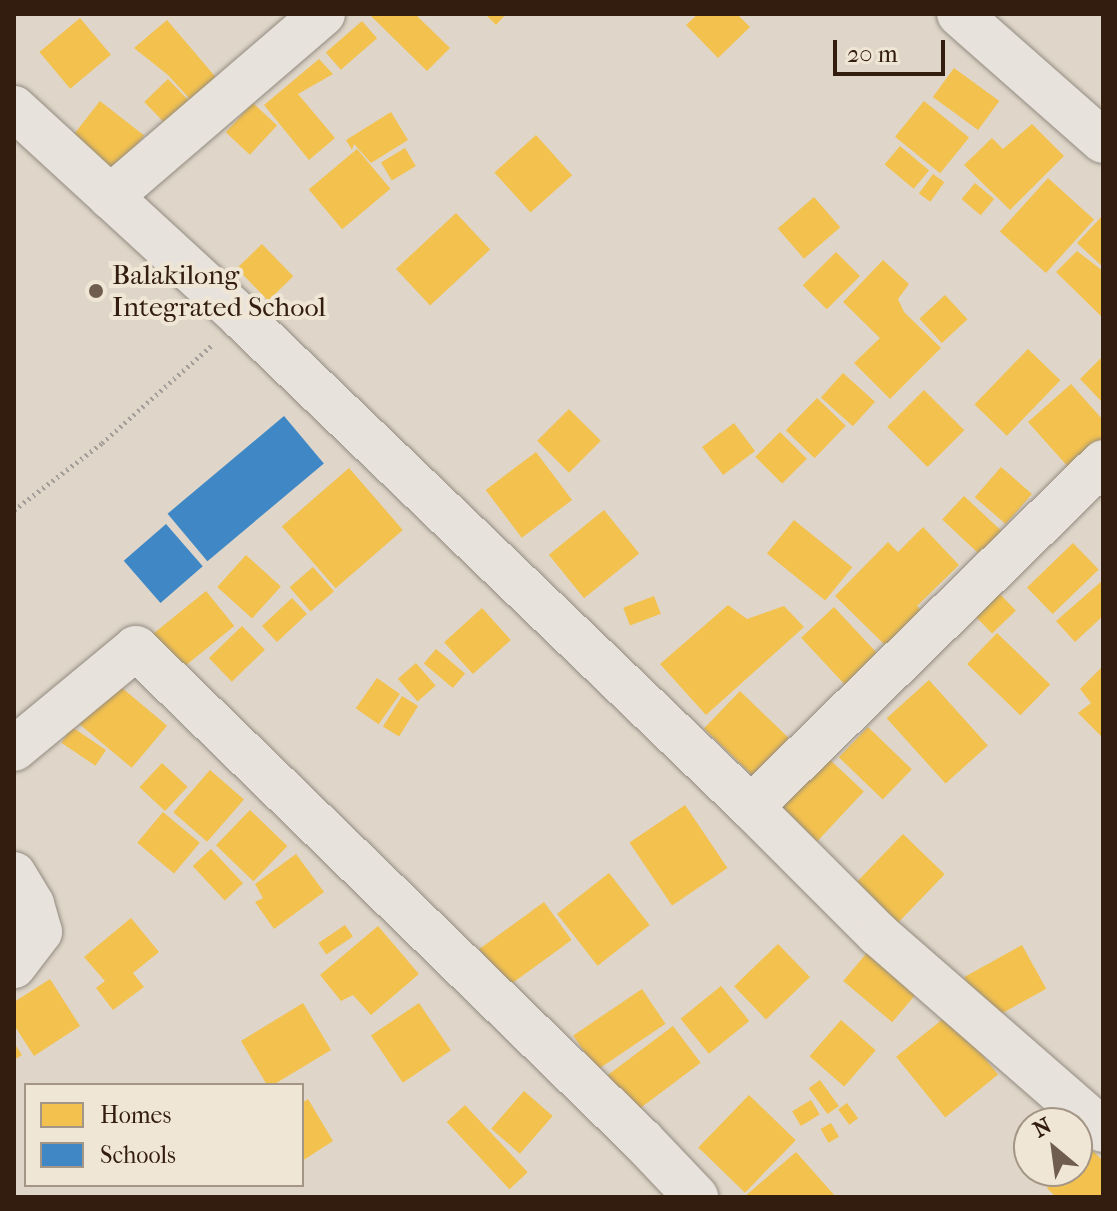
<!DOCTYPE html>
<html>
<head>
<meta charset="utf-8">
<style>
  body { margin:0 }
  #map { position:relative; width:1117px; height:1211px; overflow:hidden; background:#dfd6c9; font-family:"IM FELL French Canon",serif }
  div>[style] { position:absolute }
  .homes>* { inset:0; background:#f2c14e; transform-origin:0 0 }
  .schools>* { inset:0; background:#3f88c5; transform-origin:0 0 }
  .path>* { height:5px; margin-top:-2.5px; transform-origin:0; background:repeating-linear-gradient(90deg,#a49f99 0 2px,transparent 0 6px) }
  .roads { filter:drop-shadow(0 0 2px #938b81) drop-shadow(0 0 2px #938b81) }
  .minor>* { height:44px; margin:-22px; padding:0 22px; transform-origin:22px; border-radius:22px; background:#e7e2db }
  .dots>* { width:22px; height:22px; translate:-50% -50%; box-sizing:border-box; border:4px solid #f0e6d6; border-radius:50% }
  span { translate:-50% -50%; white-space:nowrap; text-align:center; line-height:1.15; -webkit-text-stroke:8px #f0e6d6; paint-order:stroke }
  .poi-label { font-size:28px; color:#321d0e }
  .left { translate:0 -50%; text-align:left }
  .frame { position:absolute; inset:0; border:16px solid #321d0e; pointer-events:none }
  .legend { position:absolute; left:24px; top:1083px; width:280px; height:104px; box-sizing:border-box; background:#f0e6d6; border:2px solid #a49686; margin:0; padding:10px 14px; list-style:none; font-size:24px; color:#321d0e }
  .legend li { display:flex; align-items:center; gap:16px; height:40px }
  .legend b { width:40px; border:2px solid #a49686 }
  .north { position:absolute; left:1013px; top:1107px; width:80px; height:80px; box-sizing:border-box; background:#f0e6d6; border:2px solid #a49686; border-radius:50%; rotate:331deg; font-size:22px; font-weight:700; line-height:32px; text-align:center; color:#321d0e }
  .north::after { content:''; display:block; margin:auto; width:28px; height:36px; background:#6f5e4f; clip-path:polygon(50% 0,100% 100%,50% 72%,0 100%) }
  .scale { position:absolute; left:833px; top:40px; width:112px; height:36px; box-sizing:border-box; border:4px solid #321d0e; border-top:0; padding-left:10px; font-size:24px; line-height:28px; white-space:nowrap; color:#321d0e; -webkit-text-stroke:6px #f0e6d6; paint-order:stroke }
</style>
</head>
<body>
<div id="map">
  <div class="homes">
    <div style="clip-path:polygon(369px 14px,415px 14px,450px 48px,427px 71px)"></div>
    <div style="clip-path:polygon(485px 14px,506px 14px,496px 25px)"></div>
    <div style="clip-path:polygon(698px 14px,737px 14px,750px 27px,718px 58px,686px 25px)"></div>
    <div style="left:80px;top:18px;width:48px;height:53px;rotate:50deg"></div>
    <div style="clip-path:polygon(167px 20px,225px 88px,196px 106px,168px 75px,134px 48px)"></div>
    <div style="left:362px;top:21px;width:23px;height:48px;rotate:49deg"></div>
    <div style="clip-path:polygon(319px 59px,333px 74px,298px 94px,335px 138px,309px 160px,264px 105px)"></div>
    <div style="left:954px;top:68px;width:56px;height:36px;rotate:36deg"></div>
    <div style="left:168px;top:79px;width:35px;height:33px;rotate:46deg"></div>
    <div style="left:100px;top:101px;width:56px;height:48px;rotate:38deg"></div>
    <div style="left:924px;top:101px;width:58px;height:46px;rotate:39deg"></div>
    <div style="left:253px;top:103px;width:33px;height:40px;rotate:43deg"></div>
    <div style="clip-path:polygon(391px 112px,408px 140px,371px 163px,354px 144px,352px 150px,346px 140px)"></div>
    <div style="clip-path:polygon(1032px 124px,1064px 156px,1010px 210px,964px 165px,992px 138px,1003px 149px)"></div>
    <div style="left:536px;top:135px;width:54px;height:56px;rotate:48deg"></div>
    <div style="left:900px;top:146px;width:38px;height:24px;rotate:40deg"></div>
    <div style="left:405px;top:148px;width:21px;height:28px;rotate:59deg"></div>
    <div style="left:357px;top:149px;width:52px;height:63px;rotate:50deg"></div>
    <div style="left:933px;top:174px;width:14px;height:24px;rotate:36deg"></div>
    <div style="left:1048px;top:178px;width:62px;height:72px;rotate:42deg"></div>
    <div style="left:975px;top:183px;width:25px;height:21px;rotate:40deg"></div>
    <div style="left:814px;top:197px;width:40px;height:48px;rotate:49deg"></div>
    <div style="left:456px;top:213px;width:50px;height:82px;rotate:47deg"></div>
    <div style="clip-path:polygon(1103px 215px,1103px 267px,1077px 243px)"></div>
    <div style="left:262px;top:244px;width:45px;height:35px;rotate:46deg"></div>
    <div style="clip-path:polygon(1077px 251px,1103px 271px,1103px 318px,1056px 272px)"></div>
    <div style="left:836px;top:252px;width:34px;height:47px;rotate:45deg"></div>
    <div style="clip-path:polygon(883px 260px,909px 284px,898px 299px,904px 312px,941px 348px,890px 399px,854px 363px,880px 338px,843px 302px)"></div>
    <div style="left:945px;top:295px;width:33px;height:35px;rotate:47deg"></div>
    <div style="left:1028px;top:349px;width:45px;height:77px;rotate:44deg"></div>
    <div style="clip-path:polygon(1103px 356px,1103px 403px,1080px 379px)"></div>
    <div style="left:843px;top:373px;width:43px;height:33px;rotate:42deg"></div>
    <div style="clip-path:polygon(1071px 384px,1103px 420px,1103px 439px,1070px 469px,1028px 422px)"></div>
    <div style="left:924px;top:390px;width:57px;height:52px;rotate:45deg"></div>
    <div style="left:817px;top:398px;width:40px;height:45px;rotate:44deg"></div>
    <div style="left:569px;top:409px;width:45px;height:45px;rotate:45deg"></div>
    <div style="left:734px;top:423px;width:35px;height:40px;rotate:53deg"></div>
    <div style="left:780px;top:432px;width:38px;height:35px;rotate:45deg"></div>
    <div style="left:536px;top:452px;width:60px;height:63px;rotate:53deg"></div>
    <div style="left:1001px;top:467px;width:41px;height:40px;rotate:41deg"></div>
    <div style="left:349px;top:468px;width:82px;height:89px;rotate:49deg"></div>
    <div style="left:964px;top:496px;width:51px;height:32px;rotate:43deg"></div>
    <div style="left:604px;top:510px;width:56px;height:71px;rotate:51deg"></div>
    <div style="left:794px;top:520px;width:75px;height:43px;rotate:39deg"></div>
    <div style="clip-path:polygon(923px 527px,959px 565px,917px 606px,922px 611px,887px 647px,835px 596px,888px 542px,898px 552px)"></div>
    <div style="left:1073px;top:543px;width:37px;height:64px;rotate:46deg"></div>
    <div style="left:246px;top:555px;width:47px;height:43px;rotate:42deg"></div>
    <div style="left:313px;top:567px;width:32px;height:31px;rotate:49deg"></div>
    <div style="clip-path:polygon(1103px 580px,1103px 616px,1075px 642px,1056px 621px)"></div>
    <div style="left:995px;top:589px;width:30px;height:33px;rotate:46deg"></div>
    <div style="left:206px;top:591px;width:45px;height:75px;rotate:51deg"></div>
    <div style="left:654px;top:596px;width:19px;height:33px;rotate:69deg"></div>
    <div style="left:292px;top:598px;width:22px;height:41px;rotate:47deg"></div>
    <div style="clip-path:polygon(728px 605px,747px 619px,784px 606px,804px 627px,706px 715px,660px 664px)"></div>
    <div style="left:834px;top:607px;width:66px;height:45px;rotate:47deg"></div>
    <div style="left:482px;top:608px;width:43px;height:51px;rotate:48deg"></div>
    <div style="left:242px;top:626px;width:33px;height:46px;rotate:46deg"></div>
    <div style="left:997px;top:633px;width:74px;height:43px;rotate:44deg"></div>
    <div style="left:436px;top:649px;width:38px;height:19px;rotate:40deg"></div>
    <div style="left:416px;top:663px;width:30px;height:24px;rotate:49deg"></div>
    <div style="clip-path:polygon(1103px 666px,1103px 738px,1078px 713px,1091px 703px,1080px 689px)"></div>
    <div style="left:377px;top:678px;width:28px;height:37px;rotate:35deg"></div>
    <div style="left:929px;top:680px;width:88px;height:57px;rotate:48deg"></div>
    <div style="left:115px;top:682px;width:68px;height:55px;rotate:40deg"></div>
    <div style="left:740px;top:691px;width:75px;height:52px;rotate:44deg"></div>
    <div style="left:402px;top:696px;width:19px;height:36px;rotate:32deg"></div>
    <div style="left:72px;top:727px;width:41px;height:19px;rotate:34deg"></div>
    <div style="left:868px;top:727px;width:61px;height:42px;rotate:44deg"></div>
    <div style="left:828px;top:758px;width:49px;height:71px;rotate:43deg"></div>
    <div style="left:162px;top:763px;width:35px;height:33px;rotate:43deg"></div>
    <div style="left:210px;top:770px;width:45px;height:56px;rotate:41deg"></div>
    <div style="left:685px;top:805px;width:76px;height:67px;rotate:56deg"></div>
    <div style="left:250px;top:810px;width:52px;height:49px;rotate:44deg"></div>
    <div style="left:163px;top:812px;width:48px;height:40px;rotate:40deg"></div>
    <div style="left:903px;top:834px;width:58px;height:68px;rotate:44deg"></div>
    <div style="left:211px;top:849px;width:47px;height:25px;rotate:47deg"></div>
    <div style="clip-path:polygon(296px 854px,324px 892px,274px 929px,255px 902px,263px 898px,255px 884px)"></div>
    <div style="left:609px;top:873px;width:66px;height:66px;rotate:52deg"></div>
    <div style="left:544px;top:902px;width:47px;height:80px;rotate:54deg"></div>
    <div style="clip-path:polygon(131px 918px,159px 952px,133px 973px,144px 987px,113px 1010px,96px 988px,105px 981px,84px 957px)"></div>
    <div style="left:345px;top:925px;width:14px;height:32px;rotate:56deg"></div>
    <div style="clip-path:polygon(378px 926px,419px 974px,371px 1015px,353px 995px,341px 1001px,320px 975px)"></div>
    <div style="left:876px;top:942px;width:64px;height:51px;rotate:40deg"></div>
    <div style="left:778px;top:944px;width:46px;height:61px;rotate:46deg"></div>
    <div style="left:1022px;top:945px;width:50px;height:66px;rotate:61deg"></div>
    <div style="clip-path:polygon(50px 979px,80px 1026px,34px 1056px,14px 1025px,14px 1002px)"></div>
    <div style="left:721px;top:986px;width:45px;height:52px;rotate:51deg"></div>
    <div style="left:642px;top:989px;width:42px;height:83px;rotate:56deg"></div>
    <div style="clip-path:polygon(303px 1003px,331px 1050px,273px 1085px,267px 1085px,241px 1041px)"></div>
    <div style="left:419px;top:1003px;width:57px;height:58px;rotate:56deg"></div>
    <div style="left:949px;top:1014px;width:78px;height:68px;rotate:51deg"></div>
    <div style="left:841px;top:1020px;width:46px;height:48px;rotate:41deg"></div>
    <div style="left:673px;top:1026px;width:46px;height:82px;rotate:53deg"></div>
    <div style="clip-path:polygon(14px 1043px,22px 1055px,14px 1060px)"></div>
    <div style="left:820px;top:1080px;width:32px;height:14px;rotate:54deg"></div>
    <div style="left:524px;top:1091px;width:38px;height:50px;rotate:41deg"></div>
    <div style="left:749px;top:1095px;width:65px;height:73px;rotate:44deg"></div>
    <div style="clip-path:polygon(308px 1099px,333px 1141px,302px 1161px,302px 1103px)"></div>
    <div style="left:811px;top:1100px;width:17px;height:22px;rotate:59deg"></div>
    <div style="left:847px;top:1103px;width:19px;height:11px;rotate:54deg"></div>
    <div style="left:465px;top:1105px;width:92px;height:25px;rotate:47deg"></div>
    <div style="left:831px;top:1123px;width:16px;height:12px;rotate:60deg"></div>
    <div style="clip-path:polygon(1088px 1146px,1103px 1161px,1103px 1197px,1056px 1197px,1047px 1188px,1064px 1171px,1077px 1171px,1077px 1157px)"></div>
    <div style="clip-path:polygon(796px 1152px,836px 1197px,744px 1197px)"></div>
  </div>
  <div class="schools">
    <div style="left:284px;top:416px;width:62px;height:152px;rotate:50deg"></div>
    <div style="left:166px;top:524px;width:56px;height:56px;rotate:49deg"></div>
  </div>
  <div class="path">
    <div style="left:14px;top:510px;width:111px;rotate:-37.3deg"></div>
    <div style="left:102px;top:443px;width:146px;rotate:-41.7deg"></div>
  </div>
  <div class="roads">
    <div class="minor">
      <div style="left:959px;top:14px;width:192px;rotate:41.4deg"></div>
      <div style="left:14px;top:108px;width:310px;rotate:42.6deg"></div>
      <div style="left:242px;top:318px;width:706px;rotate:43.85deg"></div>
      <div style="left:751px;top:807px;width:180px;rotate:45deg"></div>
      <div style="left:878px;top:934px;width:298px;rotate:41.1deg"></div>
      <div style="left:110px;top:197px;width:281px;rotate:-40.7deg"></div>
      <div style="left:14px;top:749px;width:158px;rotate:-39.6deg"></div>
      <div style="left:136px;top:648px;width:706px;rotate:44.2deg"></div>
      <div style="left:642px;top:1140px;width:79px;rotate:46.5deg"></div>
      <div style="left:751px;top:807px;width:493px;rotate:-44.4deg"></div>
      <div style="left:14px;top:874px;width:35px;rotate:59deg"></div>
      <div style="left:32px;top:904px;width:29px;rotate:74deg"></div>
      <div style="left:40px;top:932px;width:43px;rotate:127.4deg"></div>
    </div>
  </div>
  <div class="dots">
    <div style="left:96px;top:291px;background:#6f5e4f"></div>
  </div>
  <div class="poi-label">
    <span class="left" style="left:112px;top:291px">Balakilong<br>Integrated School</span>
  </div>
  <div class="frame"></div>
  <ul class="legend">
  <li><b style="height:22px;background:#f2c14e"></b>Homes</li>
  <li><b style="height:22px;background:#3f88c5"></b>Schools</li>
  </ul>
  <div class="north">N</div>
  <div class="scale">20 m</div>
</div>
</body>
</html>
